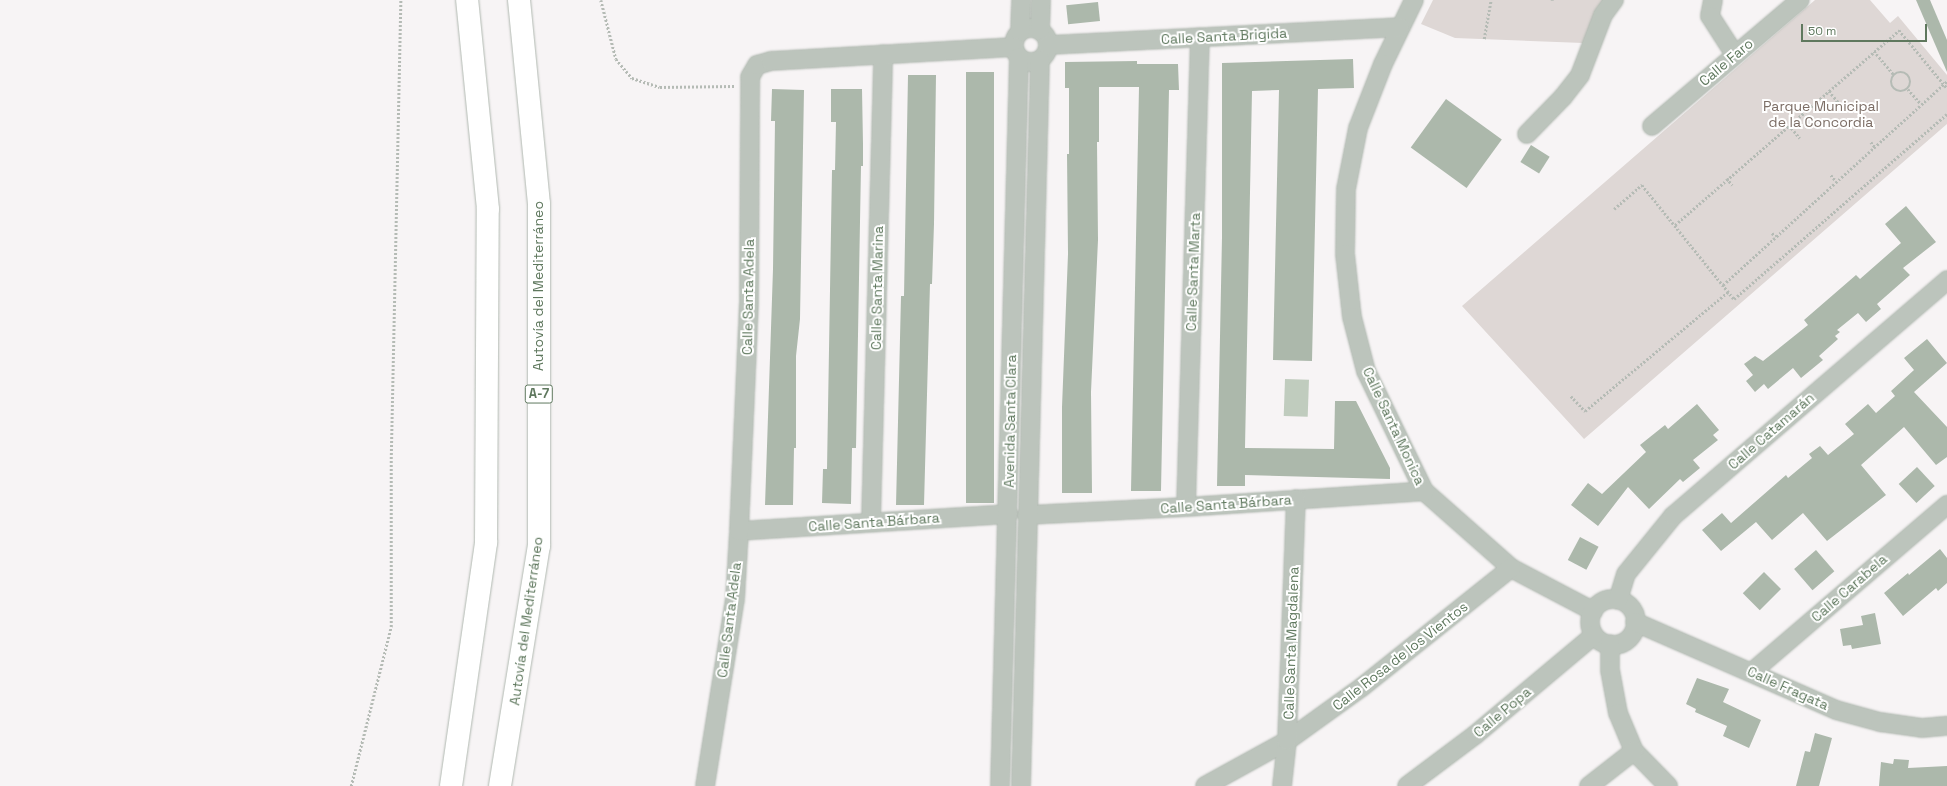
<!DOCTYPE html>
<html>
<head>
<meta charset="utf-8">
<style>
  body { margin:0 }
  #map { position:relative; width:1947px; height:786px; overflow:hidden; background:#f7f4f5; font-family:"Space Grotesk",sans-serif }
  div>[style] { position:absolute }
  .green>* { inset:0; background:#ded7d5 }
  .water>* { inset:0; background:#c0ccbe; transform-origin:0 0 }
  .building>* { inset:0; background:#acb8ab; transform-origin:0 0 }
  .path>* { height:2.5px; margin-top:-1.25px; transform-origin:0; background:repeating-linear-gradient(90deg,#b5bbb5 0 2px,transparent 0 4px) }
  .path>.ring { margin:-1.25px; padding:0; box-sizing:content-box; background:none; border:2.5px solid #b5bbb5; border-radius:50% }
  .roads { filter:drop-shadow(0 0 1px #b0b8b0) drop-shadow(0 0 1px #b0b8b0) }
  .minor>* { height:18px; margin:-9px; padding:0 9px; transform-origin:9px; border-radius:9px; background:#bcc4bc }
  .minor>.ring { margin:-9px; padding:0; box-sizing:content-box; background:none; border:18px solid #bcc4bc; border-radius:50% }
  .highway>* { height:22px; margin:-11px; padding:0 11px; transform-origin:11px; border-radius:11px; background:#fff }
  span { translate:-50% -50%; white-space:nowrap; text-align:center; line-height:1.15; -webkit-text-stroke:4px #fff; paint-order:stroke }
  .shield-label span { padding:1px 3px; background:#fff; border:1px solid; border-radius:3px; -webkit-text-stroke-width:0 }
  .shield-label { font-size:13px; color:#5f785e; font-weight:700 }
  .street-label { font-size:14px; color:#5f785e }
  .park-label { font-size:14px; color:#7c6d65 }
  .scale { position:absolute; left:1801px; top:24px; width:126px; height:18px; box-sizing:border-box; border:2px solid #5f785e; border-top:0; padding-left:5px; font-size:12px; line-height:14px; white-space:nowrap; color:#5f785e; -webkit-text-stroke:3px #fff; paint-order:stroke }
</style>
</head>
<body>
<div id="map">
  <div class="green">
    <div style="clip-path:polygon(1433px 0,1609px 0,1583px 43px,1455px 38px,1421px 24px)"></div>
    <div style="clip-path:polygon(1815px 0,1870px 0,1890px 23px,1898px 16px,1947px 75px,1947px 124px,1584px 439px,1462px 306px)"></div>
  </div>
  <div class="water">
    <div style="left:1285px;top:379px;width:24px;height:37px;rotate:2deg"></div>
  </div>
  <div class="building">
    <div style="clip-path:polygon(1916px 0,1930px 0,1947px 40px,1947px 72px)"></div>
    <div style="left:1098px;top:2px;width:19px;height:32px;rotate:84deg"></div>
    <div style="clip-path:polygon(1353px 59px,1354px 88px,1318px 89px,1312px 361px,1273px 360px,1279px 90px,1252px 91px,1245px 448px,1334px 449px,1335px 401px,1356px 401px,1390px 468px,1390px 479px,1245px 475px,1245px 486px,1217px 486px,1222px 237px,1222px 63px)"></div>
    <div style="clip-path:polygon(1137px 61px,1137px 64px,1178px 64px,1179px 90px,1169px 90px,1161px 491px,1131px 491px,1139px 87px,1099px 87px,1099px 142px,1097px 142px,1098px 240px,1091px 392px,1092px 493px,1062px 493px,1062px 407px,1068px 254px,1067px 154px,1069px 154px,1069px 88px,1065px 88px,1065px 62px)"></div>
    <div style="left:966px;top:72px;width:28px;height:431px"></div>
    <div style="clip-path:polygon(908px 75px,936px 75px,934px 224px,932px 284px,930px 284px,924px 505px,896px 505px,901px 296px,904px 296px)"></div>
    <div style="clip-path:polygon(772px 89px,804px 90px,800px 319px,796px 356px,796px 448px,794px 448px,793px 505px,765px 505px,773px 269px,775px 121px,771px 121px)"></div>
    <div style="clip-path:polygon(831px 89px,862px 89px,863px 144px,863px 166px,861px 166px,856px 448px,852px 448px,851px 504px,822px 503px,823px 469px,827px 469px,832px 170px,835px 170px,836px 122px,831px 122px)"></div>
    <div style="left:1446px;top:99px;width:69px;height:60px;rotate:36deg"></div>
    <div style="left:1531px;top:145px;width:22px;height:20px;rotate:32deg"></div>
    <div style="clip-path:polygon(1906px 206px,1936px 242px,1903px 268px,1910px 275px,1877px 304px,1881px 309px,1866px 322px,1858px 313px,1837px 330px,1840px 332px,1835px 336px,1838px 339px,1819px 356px,1823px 360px,1801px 378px,1793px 368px,1768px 389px,1764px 384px,1755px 392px,1746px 381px,1753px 375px,1744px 364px,1755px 356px,1763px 361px,1808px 325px,1804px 320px,1856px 275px,1860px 279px,1901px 243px,1885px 224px)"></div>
    <div style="clip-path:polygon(1927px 339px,1947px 363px,1914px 392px,1947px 427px,1947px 457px,1936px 465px,1904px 427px,1861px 465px,1886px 495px,1827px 541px,1803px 513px,1772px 540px,1756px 522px,1721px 551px,1702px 530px,1722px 513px,1731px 523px,1786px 475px,1788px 478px,1812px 458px,1809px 454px,1820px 446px,1828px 455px,1854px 434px,1845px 424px,1868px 404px,1876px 413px,1895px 396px,1891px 391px,1914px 370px,1904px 358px)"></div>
    <div style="clip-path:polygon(1697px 404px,1719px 430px,1713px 435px,1718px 440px,1693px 460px,1700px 468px,1683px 482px,1680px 479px,1649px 509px,1628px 487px,1598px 526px,1571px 505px,1588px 483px,1602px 494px,1646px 452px,1640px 445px,1665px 425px,1668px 429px)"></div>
    <div style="left:1917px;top:467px;width:26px;height:25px;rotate:47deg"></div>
    <div style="left:1580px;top:537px;width:21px;height:26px;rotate:28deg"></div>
    <div style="clip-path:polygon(1940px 549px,1947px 558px,1947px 583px,1938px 591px,1936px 588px,1903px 616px,1884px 593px,1908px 573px,1909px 575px)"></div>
    <div style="left:1816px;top:550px;width:28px;height:29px;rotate:49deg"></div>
    <div style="left:1764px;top:572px;width:24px;height:30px;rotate:45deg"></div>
    <div style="clip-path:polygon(1875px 613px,1881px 644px,1852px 649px,1851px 645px,1843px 646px,1840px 629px,1863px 625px,1861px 616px)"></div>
    <div style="clip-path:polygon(1697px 678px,1729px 689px,1723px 702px,1761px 720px,1749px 748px,1723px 736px,1727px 726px,1695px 712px,1696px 709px,1686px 704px)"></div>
    <div style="clip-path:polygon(1815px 733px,1832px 738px,1819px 786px,1796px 786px,1805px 751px,1810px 752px)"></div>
    <div style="clip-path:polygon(1894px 759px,1909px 760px,1908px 768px,1947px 766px,1947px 786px,1879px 786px,1881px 762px,1893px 764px)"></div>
  </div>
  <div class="path">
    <div style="left:601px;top:0;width:61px;rotate:75.7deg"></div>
    <div style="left:616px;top:59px;width:25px;rotate:50deg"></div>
    <div style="left:632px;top:78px;width:29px;rotate:18deg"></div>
    <div style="left:660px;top:87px;width:74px;rotate:-0.8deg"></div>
    <div style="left:1552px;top:1px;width:1px;rotate:-90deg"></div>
    <div style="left:1484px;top:39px;width:40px;rotate:-80deg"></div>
    <div style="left:1874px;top:51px;width:31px;rotate:50deg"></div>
    <div class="ring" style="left:1891px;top:72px;width:17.5px;height:17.5px"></div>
    <div style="left:1908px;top:89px;width:20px;rotate:49deg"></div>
    <div style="left:1829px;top:91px;width:16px;rotate:50deg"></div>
    <div style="left:1789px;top:125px;width:17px;rotate:50deg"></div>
    <div style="left:1871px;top:142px;width:6px;rotate:51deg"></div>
    <div style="left:1831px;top:175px;width:8px;rotate:50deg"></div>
    <div style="left:1727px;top:178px;width:9px;rotate:54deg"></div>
    <div style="left:1614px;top:209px;width:37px;rotate:-41deg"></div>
    <div style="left:1642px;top:185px;width:146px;rotate:51.1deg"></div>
    <div style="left:1734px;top:299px;width:282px;rotate:-41deg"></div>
    <div style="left:1675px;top:225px;width:297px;rotate:-41deg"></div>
    <div style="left:1899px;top:30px;width:75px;rotate:50.4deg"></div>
    <div style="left:1772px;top:233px;width:5px;rotate:37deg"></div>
    <div style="left:1723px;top:285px;width:303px;rotate:-42.3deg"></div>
    <div style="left:1571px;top:396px;width:21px;rotate:47deg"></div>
    <div style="left:1585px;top:411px;width:186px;rotate:-39.8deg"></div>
    <div style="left:351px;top:786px;width:164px;rotate:-75.9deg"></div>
    <div style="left:391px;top:627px;width:168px;rotate:-90deg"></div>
    <div style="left:391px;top:459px;width:459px;rotate:-88.8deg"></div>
  </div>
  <div class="roads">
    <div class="minor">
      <div style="left:1414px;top:0;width:71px;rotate:115.8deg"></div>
      <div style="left:1383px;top:64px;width:69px;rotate:111.3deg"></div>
      <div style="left:1358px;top:128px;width:62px;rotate:101.1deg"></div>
      <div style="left:1346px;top:189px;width:65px;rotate:90.9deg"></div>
      <div style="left:1345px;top:254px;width:63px;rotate:83.7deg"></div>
      <div style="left:1352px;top:317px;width:56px;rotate:75.5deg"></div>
      <div style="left:1366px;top:371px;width:133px;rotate:64.2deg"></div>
      <div style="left:1424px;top:491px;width:116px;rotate:41.5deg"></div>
      <div style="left:1511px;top:568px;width:93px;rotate:27.7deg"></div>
      <div style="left:1713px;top:0;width:16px;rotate:101deg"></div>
      <div style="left:1710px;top:16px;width:46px;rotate:57.3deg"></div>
      <div class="ring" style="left:1014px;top:28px;width:16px;height:16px"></div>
      <div style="left:1040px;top:31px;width:31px;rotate:-88deg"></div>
      <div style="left:1020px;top:32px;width:32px;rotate:-88deg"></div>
      <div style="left:1048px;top:45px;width:352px;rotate:-2.9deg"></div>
      <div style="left:1652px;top:126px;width:194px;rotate:-40.4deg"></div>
      <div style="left:1527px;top:134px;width:52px;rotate:-45.8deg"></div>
      <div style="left:1563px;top:97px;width:28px;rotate:-52deg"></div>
      <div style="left:1580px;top:75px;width:64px;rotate:-69deg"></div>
      <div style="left:1603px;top:15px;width:19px;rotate:-54deg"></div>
      <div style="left:1186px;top:507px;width:470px;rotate:-88.3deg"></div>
      <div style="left:1027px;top:515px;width:159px;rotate:-2.9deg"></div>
      <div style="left:1186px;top:507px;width:239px;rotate:-3.8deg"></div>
      <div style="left:871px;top:522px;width:468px;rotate:-88.5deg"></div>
      <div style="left:739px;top:531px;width:270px;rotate:-3.6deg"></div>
      <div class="ring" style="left:1590px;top:599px;width:28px;height:28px"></div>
      <div style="left:1618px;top:600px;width:27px;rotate:-73deg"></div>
      <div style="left:1626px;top:574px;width:75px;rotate:-51deg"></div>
      <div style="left:1673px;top:516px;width:362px;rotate:-40.7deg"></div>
      <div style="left:1635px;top:622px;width:219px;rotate:23.6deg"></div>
      <div style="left:1836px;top:710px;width:46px;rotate:15.3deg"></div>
      <div style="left:1880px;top:722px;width:42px;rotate:8.1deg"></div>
      <div style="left:1922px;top:728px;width:25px;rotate:-5deg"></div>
      <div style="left:1610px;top:644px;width:26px;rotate:90deg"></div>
      <div style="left:1610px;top:670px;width:44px;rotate:79.5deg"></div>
      <div style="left:1618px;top:713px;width:41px;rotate:67.2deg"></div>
      <div style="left:1634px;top:751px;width:49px;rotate:45.8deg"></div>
      <div style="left:1752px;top:672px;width:257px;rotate:-40.6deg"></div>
      <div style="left:705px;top:786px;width:189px;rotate:-80.9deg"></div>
      <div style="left:735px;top:599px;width:68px;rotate:-86.6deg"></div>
      <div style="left:739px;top:531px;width:228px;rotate:-87.5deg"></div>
      <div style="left:749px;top:303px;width:226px;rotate:-89.7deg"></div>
      <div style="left:750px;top:77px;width:14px;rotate:-60deg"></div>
      <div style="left:757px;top:65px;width:15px;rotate:-16deg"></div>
      <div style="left:771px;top:61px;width:243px;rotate:-3.3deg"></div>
      <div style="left:1000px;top:786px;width:729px;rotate:-88.51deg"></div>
      <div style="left:1021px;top:786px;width:726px;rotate:-88.5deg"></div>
      <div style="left:1205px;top:786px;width:94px;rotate:-28.8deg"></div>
      <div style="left:1287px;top:741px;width:92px;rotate:-35.8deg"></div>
      <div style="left:1362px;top:687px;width:191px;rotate:-38.6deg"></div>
      <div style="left:1282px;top:786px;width:45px;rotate:-83.7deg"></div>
      <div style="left:1287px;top:741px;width:242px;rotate:-87.9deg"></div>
      <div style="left:1407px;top:786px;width:85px;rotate:-36.9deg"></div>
      <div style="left:1475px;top:735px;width:155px;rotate:-40deg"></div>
      <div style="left:1589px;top:786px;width:57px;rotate:-37.9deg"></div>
    </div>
    <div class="highway">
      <div style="left:451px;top:786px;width:246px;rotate:-81.8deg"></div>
      <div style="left:486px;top:543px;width:334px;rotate:-89.7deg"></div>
      <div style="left:488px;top:209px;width:210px;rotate:-95.7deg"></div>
      <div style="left:500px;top:786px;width:243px;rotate:-80.8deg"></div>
      <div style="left:539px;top:546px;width:342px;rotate:-90deg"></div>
      <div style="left:539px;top:204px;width:205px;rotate:-95.6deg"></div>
    </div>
  </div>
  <div class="shield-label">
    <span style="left:539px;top:394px">A-7</span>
  </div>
  <div class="street-label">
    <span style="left:1224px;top:36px;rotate:-3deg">Calle Santa Brigida</span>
    <span style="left:1726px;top:62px;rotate:-40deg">Calle Faro</span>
    <span style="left:1193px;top:272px;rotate:-88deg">Calle Santa Marta</span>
    <span style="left:538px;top:286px;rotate:-90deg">Autovía del Mediterráneo</span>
    <span style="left:877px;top:288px;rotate:-89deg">Calle Santa Marina</span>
    <span style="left:748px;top:297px;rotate:-89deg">Calle Santa Adela</span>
    <span style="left:1010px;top:421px;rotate:-89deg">Avenida Santa Clara</span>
    <span style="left:1394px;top:426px;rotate:65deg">Calle Santa Monica</span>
    <span style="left:1771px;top:431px;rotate:-41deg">Calle Catamarán</span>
    <span style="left:1226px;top:504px;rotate:-4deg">Calle Santa Bárbara</span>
    <span style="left:874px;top:522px;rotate:-4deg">Calle Santa Bárbara</span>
    <span style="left:1849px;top:588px;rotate:-41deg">Calle Carabela</span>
    <span style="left:729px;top:620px;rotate:-83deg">Calle Santa Adela</span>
    <span style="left:526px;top:621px;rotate:-82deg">Autovía del Mediterráneo</span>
    <span style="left:1291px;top:643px;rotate:-88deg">Calle Santa Magdalena</span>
    <span style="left:1400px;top:656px;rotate:-38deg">Calle Rosa de los Vientos</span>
    <span style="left:1788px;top:688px;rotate:24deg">Calle Fragata</span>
    <span style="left:1502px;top:712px;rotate:-40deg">Calle Popa</span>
  </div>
  <div class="park-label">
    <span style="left:1821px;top:114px">Parque Municipal<br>de la Concordia</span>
  </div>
  <div class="scale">50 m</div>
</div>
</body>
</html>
